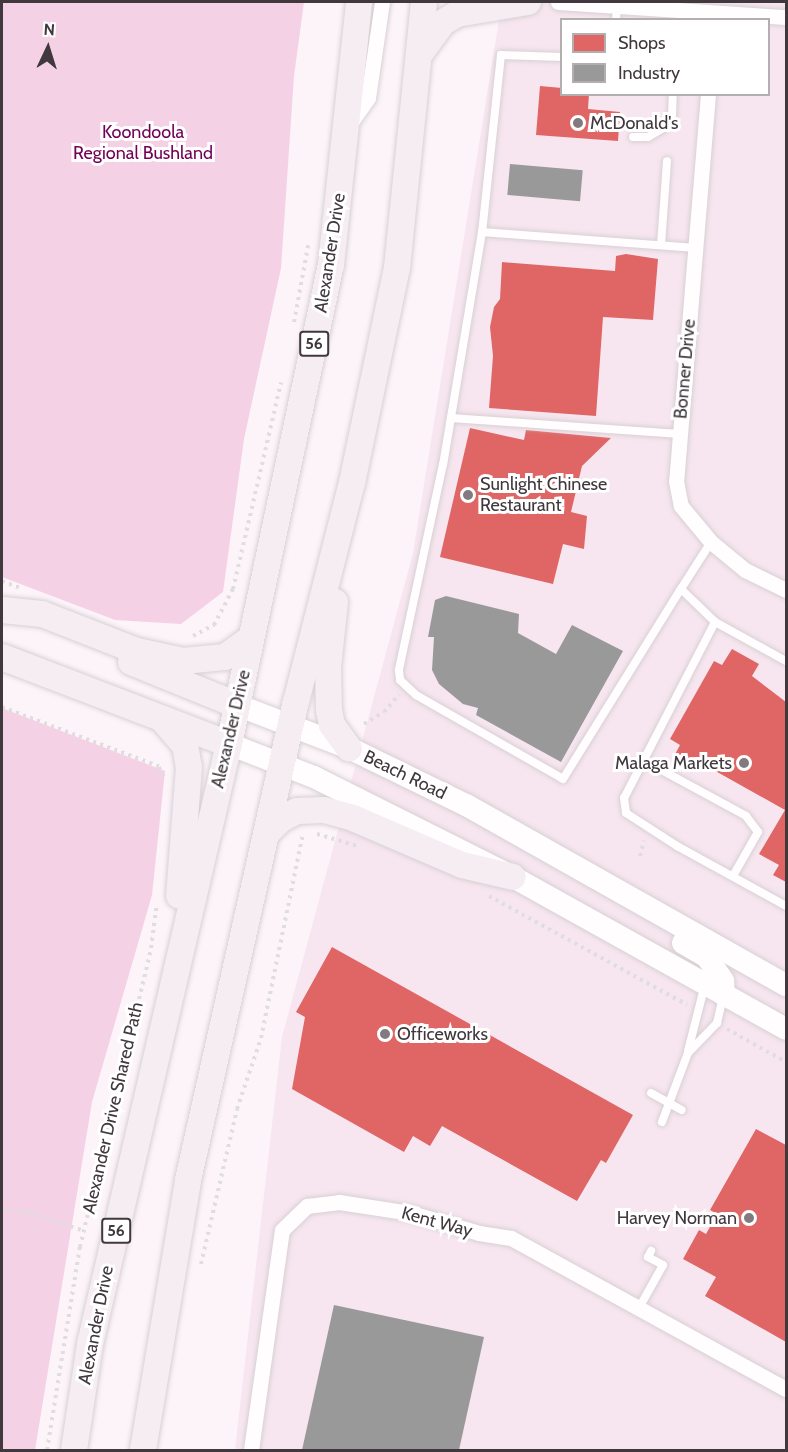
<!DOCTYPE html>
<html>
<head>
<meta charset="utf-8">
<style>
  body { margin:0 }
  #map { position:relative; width:788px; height:1452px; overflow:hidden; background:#fcf4f8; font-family:Cabin,sans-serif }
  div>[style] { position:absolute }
  .built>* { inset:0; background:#f7e6ef }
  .green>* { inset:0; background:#f5d1e6 }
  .shops>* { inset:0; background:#e06666 }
  .industry>* { inset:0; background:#999; transform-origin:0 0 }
  .path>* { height:4px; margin-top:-2px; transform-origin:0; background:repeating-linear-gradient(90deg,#dfddde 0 3px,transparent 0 7.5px) }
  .roads { filter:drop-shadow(0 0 2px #d7d0d4) drop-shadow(0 0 2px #d7d0d4) }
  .lane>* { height:8px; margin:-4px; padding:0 4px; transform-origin:4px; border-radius:4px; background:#fffdfe }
  .street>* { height:15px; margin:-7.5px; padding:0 7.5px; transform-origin:7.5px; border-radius:7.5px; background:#fffdfe }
  .secondary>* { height:22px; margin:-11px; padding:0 11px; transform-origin:11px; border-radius:11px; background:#fffdfe }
  .primary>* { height:26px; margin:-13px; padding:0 13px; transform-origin:13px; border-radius:13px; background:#f5edf2 }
  .dots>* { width:16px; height:16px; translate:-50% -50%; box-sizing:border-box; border:3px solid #fff; border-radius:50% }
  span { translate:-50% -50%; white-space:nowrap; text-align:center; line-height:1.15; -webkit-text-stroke:6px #fff; paint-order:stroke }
  .shield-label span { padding:2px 4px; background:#fff; border:2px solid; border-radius:4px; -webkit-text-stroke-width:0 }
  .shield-label { font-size:16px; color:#40383d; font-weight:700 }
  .poi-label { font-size:18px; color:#40383d }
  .left { translate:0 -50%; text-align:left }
  .right { translate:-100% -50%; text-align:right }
  .park-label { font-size:18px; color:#730056 }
  .street-label { font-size:18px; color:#40383d }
  .frame { position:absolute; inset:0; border:3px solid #40383d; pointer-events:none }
  .legend { position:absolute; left:560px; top:18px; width:210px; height:78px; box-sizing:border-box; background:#fff; border:2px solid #b3afb1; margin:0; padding:8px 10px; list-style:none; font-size:18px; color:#40383d }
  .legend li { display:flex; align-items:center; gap:12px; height:30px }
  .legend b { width:30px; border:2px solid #b3afb1 }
  .north { position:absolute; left:18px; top:18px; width:60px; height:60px; -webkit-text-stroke:4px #fff; paint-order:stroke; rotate:4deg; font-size:16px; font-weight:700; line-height:24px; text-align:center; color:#40383d }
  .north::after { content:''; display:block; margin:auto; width:21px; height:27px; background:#40383d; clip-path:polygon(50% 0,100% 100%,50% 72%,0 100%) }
</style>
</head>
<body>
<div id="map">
  <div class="built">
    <div style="clip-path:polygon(evenodd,502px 2px,786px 2px,786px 1450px,235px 1450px,282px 1037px,413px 553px,502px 2px,562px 20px,768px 20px,768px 94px,562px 94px,562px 20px)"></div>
  </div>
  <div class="green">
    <div style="clip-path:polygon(2px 2px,304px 2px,294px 76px,281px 268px,244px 439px,223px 592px,181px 624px,115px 620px,2px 577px)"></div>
    <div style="clip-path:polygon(2px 708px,165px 771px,152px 895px,92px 1102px,35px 1450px,2px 1450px)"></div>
  </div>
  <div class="shops">
    <div style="clip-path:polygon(540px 86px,562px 88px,562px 94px,589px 94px,588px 109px,620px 112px,618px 141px,536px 135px)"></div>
    <div style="clip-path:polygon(626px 254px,658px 259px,653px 320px,603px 317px,596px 416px,489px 408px,493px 356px,490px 327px,494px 307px,500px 299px,502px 262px,615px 271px,616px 256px)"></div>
    <div style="clip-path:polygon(470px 428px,524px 440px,526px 430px,611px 438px,582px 466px,571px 512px,587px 516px,584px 549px,563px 544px,553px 584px,440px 557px)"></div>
    <div style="clip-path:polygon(732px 649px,759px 664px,752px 676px,786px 702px,786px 882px,773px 875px,779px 865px,759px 854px,785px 810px,694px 759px,689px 769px,672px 760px,680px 745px,670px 739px,714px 661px,722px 665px)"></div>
    <div style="clip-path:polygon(332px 947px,633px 1115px,606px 1163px,601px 1160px,577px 1201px,442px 1126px,430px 1146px,413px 1136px,404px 1152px,292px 1089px,305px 1017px,296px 1012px)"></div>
    <div style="clip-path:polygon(756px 1129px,786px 1145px,786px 1342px,705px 1296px,716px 1277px,683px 1259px,699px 1230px,706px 1234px,717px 1214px,710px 1210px)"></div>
  </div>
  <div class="industry">
    <div style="left:510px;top:164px;width:73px;height:31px;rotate:5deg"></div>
    <div style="clip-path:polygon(446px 596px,519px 614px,518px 633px,556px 654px,572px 625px,623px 651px,561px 762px,476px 715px,478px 708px,463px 704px,439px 684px,432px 670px,434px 637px,428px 637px,435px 600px)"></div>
    <div style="clip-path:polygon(334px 1305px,484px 1337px,459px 1450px,302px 1450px)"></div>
  </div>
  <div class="path">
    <div style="left:294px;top:322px;width:82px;rotate:-79.5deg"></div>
    <div style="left:2px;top:581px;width:19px;rotate:21deg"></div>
    <div style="left:193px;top:636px;width:24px;rotate:-28deg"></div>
    <div style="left:214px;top:625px;width:41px;rotate:-62.2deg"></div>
    <div style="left:233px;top:589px;width:212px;rotate:-76.9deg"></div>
    <div style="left:2px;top:707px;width:170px;rotate:20.7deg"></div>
    <div style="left:364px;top:724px;width:23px;rotate:-31deg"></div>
    <div style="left:384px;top:712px;width:23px;rotate:-49deg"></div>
    <div style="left:159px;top:767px;width:14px;rotate:65deg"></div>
    <div style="left:317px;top:834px;width:43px;rotate:16.3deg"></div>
    <div style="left:640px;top:856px;width:16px;rotate:-76deg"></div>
    <div style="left:489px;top:896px;width:226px;rotate:28.8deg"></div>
    <div style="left:727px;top:1029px;width:68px;rotate:29.2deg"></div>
    <div style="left:2px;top:1210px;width:26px;rotate:4deg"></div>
    <div style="left:28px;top:1212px;width:59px;rotate:18.7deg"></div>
    <div style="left:201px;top:1264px;width:159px;rotate:-76.9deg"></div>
    <div style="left:237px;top:1109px;width:75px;rotate:-71.3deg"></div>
    <div style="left:261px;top:1038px;width:208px;rotate:-78.4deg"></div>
    <div style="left:47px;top:1450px;width:206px;rotate:-80.8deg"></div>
    <div style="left:80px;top:1247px;width:307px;rotate:-76.6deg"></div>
    <div style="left:151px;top:948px;width:45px;rotate:-82.4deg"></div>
  </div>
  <div class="roads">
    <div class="lane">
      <div style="left:616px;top:20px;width:16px;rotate:-86deg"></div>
      <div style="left:562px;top:57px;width:61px;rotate:-178.1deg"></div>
      <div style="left:501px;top:55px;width:178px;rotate:96.1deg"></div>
      <div style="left:482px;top:232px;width:214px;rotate:4.3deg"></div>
      <div style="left:633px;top:137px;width:15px"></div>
      <div style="left:648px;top:137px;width:17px;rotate:-31deg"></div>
      <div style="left:663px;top:128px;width:14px;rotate:-51deg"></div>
      <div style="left:672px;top:117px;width:23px;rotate:-88deg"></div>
      <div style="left:482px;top:232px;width:235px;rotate:99.5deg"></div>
      <div style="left:443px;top:464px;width:211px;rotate:102.1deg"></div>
      <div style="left:399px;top:670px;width:10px;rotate:84deg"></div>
      <div style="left:400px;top:680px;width:22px;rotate:43deg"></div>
      <div style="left:416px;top:695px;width:169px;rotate:29.7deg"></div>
      <div style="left:563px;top:779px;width:224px;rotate:-58.2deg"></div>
      <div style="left:661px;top:245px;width:84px;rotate:-85.9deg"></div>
      <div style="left:451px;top:418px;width:229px;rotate:4deg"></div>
      <div style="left:711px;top:542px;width:56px;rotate:122.6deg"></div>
      <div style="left:681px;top:589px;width:47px;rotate:44.1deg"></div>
      <div style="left:715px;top:622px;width:198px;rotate:117.3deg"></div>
      <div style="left:624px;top:798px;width:15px;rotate:82deg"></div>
      <div style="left:626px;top:813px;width:61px;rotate:32.9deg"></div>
      <div style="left:677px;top:846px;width:124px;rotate:28.8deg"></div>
      <div style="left:715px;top:622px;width:81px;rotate:28.8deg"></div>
      <div style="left:643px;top:760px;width:117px;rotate:28.5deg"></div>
      <div style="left:746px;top:816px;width:20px;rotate:53deg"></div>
      <div style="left:758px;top:832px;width:51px;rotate:119.6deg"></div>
      <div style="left:688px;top:1051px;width:65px;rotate:-75.7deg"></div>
      <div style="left:651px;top:1093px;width:35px;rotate:29deg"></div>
      <div style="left:662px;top:1122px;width:74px;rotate:-69.4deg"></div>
      <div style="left:688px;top:1053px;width:42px;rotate:-46deg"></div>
      <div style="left:717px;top:1023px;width:27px;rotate:-77deg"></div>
      <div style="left:639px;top:1308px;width:49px;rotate:-60.8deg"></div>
      <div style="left:663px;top:1265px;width:17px;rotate:-152deg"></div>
      <div style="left:648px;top:1257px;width:7px;rotate:-63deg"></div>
    </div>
    <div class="street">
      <div style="left:558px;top:2px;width:228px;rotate:3.8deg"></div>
      <div style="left:708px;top:94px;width:388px;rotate:94.7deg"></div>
      <div style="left:676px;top:481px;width:25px;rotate:79deg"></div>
      <div style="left:681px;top:506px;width:47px;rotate:50.2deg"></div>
      <div style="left:711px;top:542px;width:44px;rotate:39.5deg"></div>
      <div style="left:745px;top:570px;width:46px;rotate:26deg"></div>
      <div style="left:349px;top:125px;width:33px;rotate:-55deg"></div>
      <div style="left:368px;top:98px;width:97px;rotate:-81.7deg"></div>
      <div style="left:251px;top:1450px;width:222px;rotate:-82deg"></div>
      <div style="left:282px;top:1230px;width:35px;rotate:-44deg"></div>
      <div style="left:307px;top:1206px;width:32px;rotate:-7deg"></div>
      <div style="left:339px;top:1202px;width:73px;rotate:8.7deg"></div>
      <div style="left:411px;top:1213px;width:71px;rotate:16.4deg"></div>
      <div style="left:479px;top:1233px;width:32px;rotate:9deg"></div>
      <div style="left:511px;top:1238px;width:314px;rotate:28.8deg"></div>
    </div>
    <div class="secondary">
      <div style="left:237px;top:705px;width:120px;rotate:21deg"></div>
      <div style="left:349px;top:748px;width:132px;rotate:26deg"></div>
      <div style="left:468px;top:806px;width:365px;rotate:29.4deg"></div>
      <div style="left:229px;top:744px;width:91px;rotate:21.2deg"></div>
      <div style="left:314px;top:777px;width:223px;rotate:26.7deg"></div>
      <div style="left:513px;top:877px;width:312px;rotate:29.1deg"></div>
      <div style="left:683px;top:943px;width:28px;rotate:30deg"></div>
      <div style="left:707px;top:957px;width:29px;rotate:56deg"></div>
      <div style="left:723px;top:981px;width:14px;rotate:86deg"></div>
    </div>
    <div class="primary">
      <div style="left:422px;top:51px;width:34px;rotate:-54deg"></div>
      <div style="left:442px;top:23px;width:17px;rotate:-31deg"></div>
      <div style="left:457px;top:14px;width:72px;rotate:-9.6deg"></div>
      <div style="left:335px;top:602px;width:65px;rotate:96.1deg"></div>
      <div style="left:328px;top:667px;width:43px;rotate:88.7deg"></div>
      <div style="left:329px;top:710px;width:15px;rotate:79deg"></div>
      <div style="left:332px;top:725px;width:29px;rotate:54deg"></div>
      <div style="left:2px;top:610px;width:40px;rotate:5.7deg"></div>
      <div style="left:42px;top:614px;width:102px;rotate:21.3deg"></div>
      <div style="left:137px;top:651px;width:47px;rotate:12.3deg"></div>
      <div style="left:183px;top:661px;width:42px;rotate:-5.4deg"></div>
      <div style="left:225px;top:657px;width:32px;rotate:-36deg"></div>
      <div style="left:2px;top:657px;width:243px;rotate:21deg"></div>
      <div style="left:131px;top:662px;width:114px;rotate:22.1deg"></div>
      <div style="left:162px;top:719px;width:35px;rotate:49deg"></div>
      <div style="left:185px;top:745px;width:22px;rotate:80deg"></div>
      <div style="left:189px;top:767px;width:129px;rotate:94.4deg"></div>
      <div style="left:267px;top:833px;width:18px;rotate:-45deg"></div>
      <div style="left:280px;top:820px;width:19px;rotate:-28deg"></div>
      <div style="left:297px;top:811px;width:27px;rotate:-2deg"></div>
      <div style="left:324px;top:810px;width:30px;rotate:15deg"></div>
      <div style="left:353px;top:818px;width:119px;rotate:23.3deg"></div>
      <div style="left:462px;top:865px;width:52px;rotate:13.2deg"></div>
      <div style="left:74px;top:1450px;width:107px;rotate:-81.4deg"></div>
      <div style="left:90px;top:1344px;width:616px;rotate:-76.96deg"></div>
      <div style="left:229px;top:744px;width:490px;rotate:-78deg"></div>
      <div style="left:331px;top:265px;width:264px;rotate:-83.9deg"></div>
      <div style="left:143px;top:1450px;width:274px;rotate:-80.5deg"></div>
      <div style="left:188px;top:1180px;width:490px;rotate:-77.3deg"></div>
      <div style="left:296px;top:702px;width:226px;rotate:-75.7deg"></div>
      <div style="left:352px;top:483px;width:220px;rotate:-78.2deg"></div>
      <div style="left:397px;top:268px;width:267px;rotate:-84.2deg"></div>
    </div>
  </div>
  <div class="dots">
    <div style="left:578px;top:123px;background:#827a7e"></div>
    <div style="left:468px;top:495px;background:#827a7e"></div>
    <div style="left:744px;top:763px;background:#827a7e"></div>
    <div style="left:385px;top:1034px;background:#827a7e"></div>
    <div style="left:749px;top:1218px;background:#827a7e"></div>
  </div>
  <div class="shield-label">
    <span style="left:314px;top:344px">56</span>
    <span style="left:116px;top:1231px">56</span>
  </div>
  <div class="poi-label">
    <span class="left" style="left:590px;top:123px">McDonald's</span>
    <span class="left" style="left:480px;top:495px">Sunlight Chinese<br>Restaurant</span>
    <span class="right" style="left:732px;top:763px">Malaga Markets</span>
    <span class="left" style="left:397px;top:1034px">Officeworks</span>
    <span class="right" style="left:737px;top:1218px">Harvey Norman</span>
  </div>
  <div class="park-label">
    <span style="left:143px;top:143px">Koondoola<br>Regional Bushland</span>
  </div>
  <div class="street-label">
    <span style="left:330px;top:253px;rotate:-81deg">Alexander Drive</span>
    <span style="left:685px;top:369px;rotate:-85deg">Bonner Drive</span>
    <span style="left:231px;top:729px;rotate:-77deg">Alexander Drive</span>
    <span style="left:405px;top:775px;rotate:26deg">Beach Road</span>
    <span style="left:113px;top:1108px;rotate:-77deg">Alexander Drive Shared Path</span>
    <span style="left:437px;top:1222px;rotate:15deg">Kent Way</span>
    <span style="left:96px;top:1325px;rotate:-79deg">Alexander Drive</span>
  </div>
  <div class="frame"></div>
  <ul class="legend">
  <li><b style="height:16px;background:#e06666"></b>Shops</li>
  <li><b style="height:16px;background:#999"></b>Industry</li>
  </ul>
  <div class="north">N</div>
</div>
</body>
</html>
